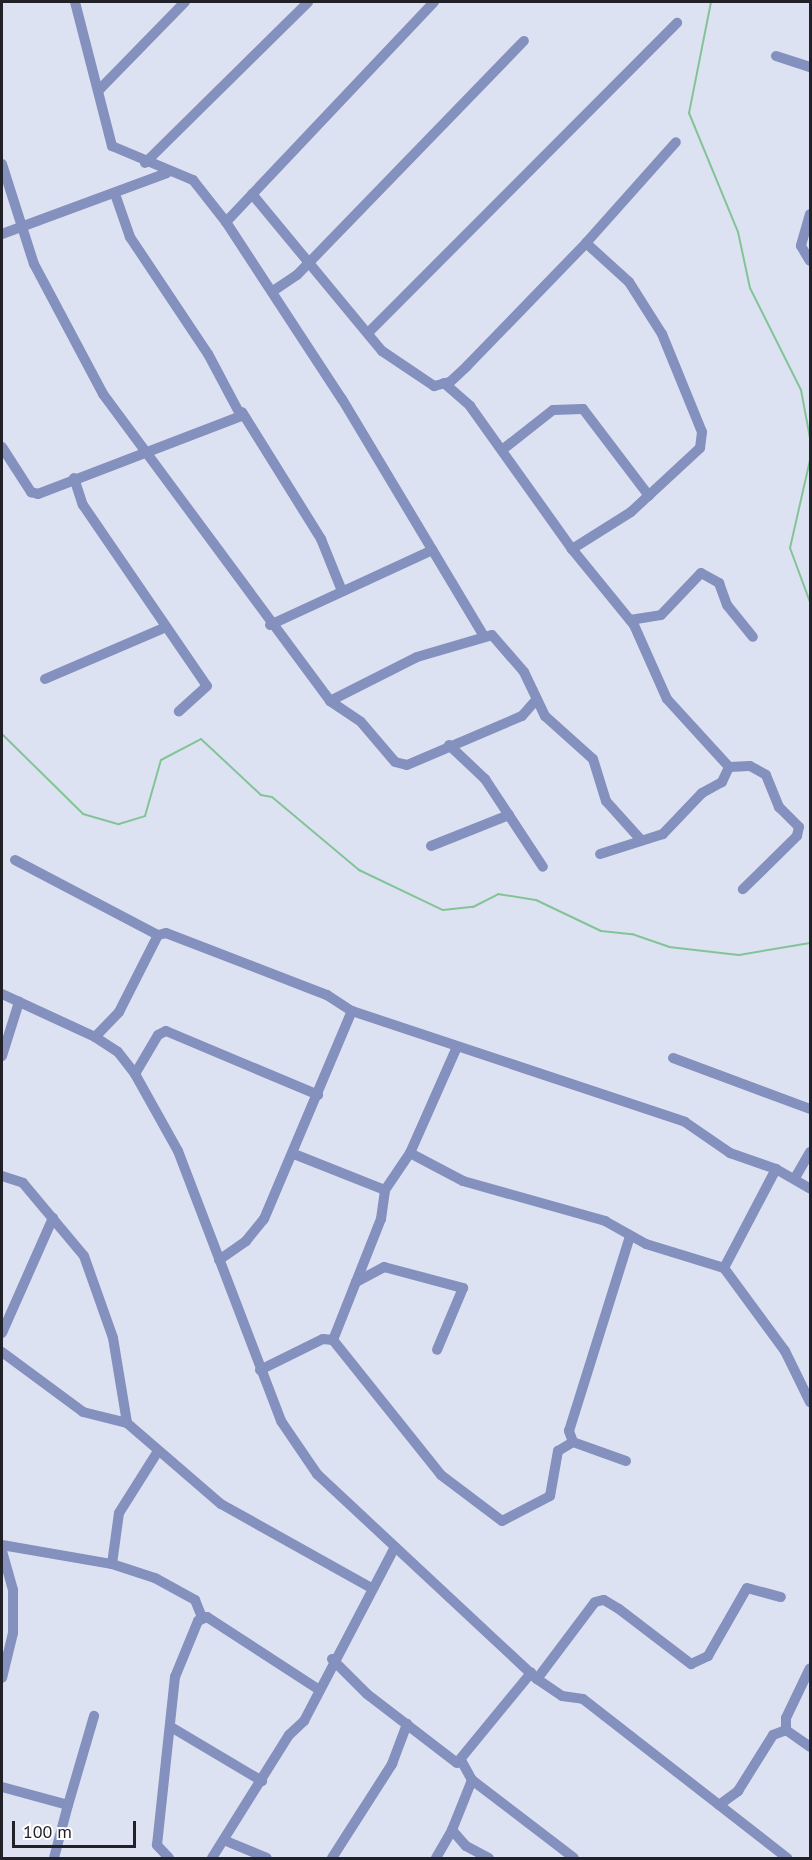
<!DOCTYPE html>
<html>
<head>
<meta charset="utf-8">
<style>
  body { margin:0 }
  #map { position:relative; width:812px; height:1860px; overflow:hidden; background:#dde2f3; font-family:"PT Sans",sans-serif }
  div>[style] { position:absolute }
  .stream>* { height:2px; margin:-1px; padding:0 1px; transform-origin:1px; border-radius:1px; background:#83c496 }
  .minor>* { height:10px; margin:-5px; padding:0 5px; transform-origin:5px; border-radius:5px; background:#8490bd }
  span { translate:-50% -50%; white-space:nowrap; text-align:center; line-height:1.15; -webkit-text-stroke:4.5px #fff; paint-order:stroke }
  .frame { position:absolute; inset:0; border:3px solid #212228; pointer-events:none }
  .scale { position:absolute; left:12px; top:1821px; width:124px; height:27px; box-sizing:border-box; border:3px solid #212228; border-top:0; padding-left:8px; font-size:18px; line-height:21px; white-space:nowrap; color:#212228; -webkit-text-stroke:4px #fff; paint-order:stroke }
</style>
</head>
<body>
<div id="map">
  <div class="stream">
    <div style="left:711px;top:2px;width:113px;rotate:101.2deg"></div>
    <div style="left:689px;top:113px;width:129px;rotate:67.6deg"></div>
    <div style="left:738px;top:232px;width:57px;rotate:77.9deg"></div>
    <div style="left:750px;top:288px;width:114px;rotate:63.4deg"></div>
    <div style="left:801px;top:390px;width:49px;rotate:79.4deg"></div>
    <div style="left:810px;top:460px;width:90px;rotate:102.8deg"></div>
    <div style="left:790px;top:548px;width:58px;rotate:69.7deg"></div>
    <div style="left:2px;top:734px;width:114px;rotate:44.6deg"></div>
    <div style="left:83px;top:814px;width:37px;rotate:16deg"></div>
    <div style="left:119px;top:824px;width:27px;rotate:-17deg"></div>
    <div style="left:145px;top:816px;width:58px;rotate:-74.1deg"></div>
    <div style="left:161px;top:760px;width:45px;rotate:-27.7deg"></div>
    <div style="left:201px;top:739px;width:82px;rotate:43deg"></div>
    <div style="left:261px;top:795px;width:11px;rotate:10deg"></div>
    <div style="left:272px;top:797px;width:114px;rotate:40deg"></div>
    <div style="left:359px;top:870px;width:93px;rotate:25.5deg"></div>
    <div style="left:443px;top:910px;width:30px;rotate:-6deg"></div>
    <div style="left:473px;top:907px;width:28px;rotate:-27deg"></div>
    <div style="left:498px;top:894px;width:38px;rotate:9deg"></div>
    <div style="left:536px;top:900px;width:72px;rotate:25.5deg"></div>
    <div style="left:601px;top:931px;width:31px;rotate:6deg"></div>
    <div style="left:632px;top:934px;width:39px;rotate:19deg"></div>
    <div style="left:669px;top:947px;width:70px;rotate:6.5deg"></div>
    <div style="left:739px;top:955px;width:72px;rotate:-9.6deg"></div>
  </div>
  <div class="minor">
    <div style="left:75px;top:2px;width:149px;rotate:75.6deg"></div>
    <div style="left:112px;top:146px;width:88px;rotate:22.8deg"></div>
    <div style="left:193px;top:180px;width:53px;rotate:51.8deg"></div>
    <div style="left:226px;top:222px;width:212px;rotate:56.8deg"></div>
    <div style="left:342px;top:399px;width:275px;rotate:59.1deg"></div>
    <div style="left:776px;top:56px;width:36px;rotate:18deg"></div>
    <div style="left:99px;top:90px;width:123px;rotate:-45.7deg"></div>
    <div style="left:145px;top:163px;width:229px;rotate:-44.6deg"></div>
    <div style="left:2px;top:164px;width:105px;rotate:72.3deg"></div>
    <div style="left:34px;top:264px;width:147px;rotate:62deg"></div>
    <div style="left:103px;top:394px;width:382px;rotate:53.5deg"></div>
    <div style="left:330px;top:701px;width:37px;rotate:34deg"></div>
    <div style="left:361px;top:722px;width:52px;rotate:49.6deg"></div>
    <div style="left:395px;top:762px;width:12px;rotate:14deg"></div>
    <div style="left:407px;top:765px;width:125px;rotate:-23.1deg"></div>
    <div style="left:522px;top:716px;width:18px;rotate:-49deg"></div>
    <div style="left:252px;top:194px;width:204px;rotate:50.4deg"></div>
    <div style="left:382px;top:351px;width:63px;rotate:33.9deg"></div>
    <div style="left:434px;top:386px;width:16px;rotate:-14deg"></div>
    <div style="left:450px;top:382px;width:23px;rotate:-43deg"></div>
    <div style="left:467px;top:366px;width:171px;rotate:-45.9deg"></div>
    <div style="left:586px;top:243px;width:58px;rotate:42.2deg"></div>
    <div style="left:629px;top:282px;width:62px;rotate:57.6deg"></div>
    <div style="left:662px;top:334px;width:106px;rotate:67.8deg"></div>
    <div style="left:702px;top:432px;width:16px;rotate:97deg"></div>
    <div style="left:700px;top:448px;width:94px;rotate:137.2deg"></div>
    <div style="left:631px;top:512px;width:70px;rotate:147.9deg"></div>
    <div style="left:572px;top:549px;width:98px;rotate:50.8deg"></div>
    <div style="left:634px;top:625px;width:81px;rotate:66deg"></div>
    <div style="left:667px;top:699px;width:92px;rotate:47.6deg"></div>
    <div style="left:729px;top:767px;width:17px;rotate:115deg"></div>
    <div style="left:722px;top:782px;width:23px;rotate:151deg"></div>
    <div style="left:702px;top:793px;width:57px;rotate:133.6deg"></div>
    <div style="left:663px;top:834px;width:66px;rotate:162.4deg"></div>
    <div style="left:810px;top:214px;width:33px;rotate:106deg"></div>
    <div style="left:801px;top:246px;width:17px;rotate:59deg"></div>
    <div style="left:226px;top:222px;width:303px;rotate:-46.6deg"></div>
    <div style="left:2px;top:234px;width:176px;rotate:-20.3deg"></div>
    <div style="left:586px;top:243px;width:135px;rotate:-48.3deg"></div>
    <div style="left:273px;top:291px;width:29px;rotate:-34deg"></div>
    <div style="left:297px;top:275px;width:326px;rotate:-45.9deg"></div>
    <div style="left:368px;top:333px;width:438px;rotate:-45.1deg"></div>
    <div style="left:444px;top:383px;width:35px;rotate:41deg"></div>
    <div style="left:470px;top:406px;width:176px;rotate:54.5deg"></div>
    <div style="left:242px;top:412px;width:150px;rotate:58.1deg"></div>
    <div style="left:321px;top:539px;width:56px;rotate:68deg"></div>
    <div style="left:2px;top:447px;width:54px;rotate:57.2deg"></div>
    <div style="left:31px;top:492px;width:7px;rotate:16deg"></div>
    <div style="left:38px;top:494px;width:217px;rotate:-21deg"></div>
    <div style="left:241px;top:416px;width:70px;rotate:-118deg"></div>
    <div style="left:208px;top:354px;width:141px;rotate:-123.7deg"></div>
    <div style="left:130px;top:237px;width:46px;rotate:-109.2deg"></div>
    <div style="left:502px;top:450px;width:65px;rotate:-38.1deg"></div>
    <div style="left:553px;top:410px;width:30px;rotate:-2deg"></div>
    <div style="left:583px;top:409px;width:109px;rotate:52.8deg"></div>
    <div style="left:74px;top:478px;width:28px;rotate:72deg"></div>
    <div style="left:83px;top:505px;width:219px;rotate:55.6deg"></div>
    <div style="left:207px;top:686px;width:38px;rotate:138deg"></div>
    <div style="left:630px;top:620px;width:31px;rotate:-9deg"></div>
    <div style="left:661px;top:615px;width:58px;rotate:-46.4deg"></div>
    <div style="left:701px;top:573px;width:21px;rotate:29deg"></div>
    <div style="left:719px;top:583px;width:23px;rotate:70deg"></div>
    <div style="left:727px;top:605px;width:41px;rotate:50.9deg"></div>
    <div style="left:270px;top:625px;width:179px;rotate:-24.8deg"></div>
    <div style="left:45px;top:679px;width:129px;rotate:-23.2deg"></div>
    <div style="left:330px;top:701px;width:97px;rotate:-26.8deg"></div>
    <div style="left:417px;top:657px;width:78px;rotate:-16.3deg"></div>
    <div style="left:492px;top:635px;width:49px;rotate:49.1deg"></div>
    <div style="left:524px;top:672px;width:49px;rotate:64.5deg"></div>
    <div style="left:545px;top:716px;width:64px;rotate:41.9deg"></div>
    <div style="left:593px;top:759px;width:44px;rotate:72.8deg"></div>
    <div style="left:606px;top:801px;width:52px;rotate:48.1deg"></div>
    <div style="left:449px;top:745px;width:50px;rotate:43.4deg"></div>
    <div style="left:485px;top:779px;width:105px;rotate:56.6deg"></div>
    <div style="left:729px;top:767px;width:21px;rotate:-3deg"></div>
    <div style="left:750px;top:766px;width:18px;rotate:29deg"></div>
    <div style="left:766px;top:775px;width:35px;rotate:68deg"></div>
    <div style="left:779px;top:807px;width:28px;rotate:45deg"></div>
    <div style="left:799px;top:827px;width:9px;rotate:103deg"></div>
    <div style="left:797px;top:836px;width:76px;rotate:135.5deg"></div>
    <div style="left:431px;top:846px;width:84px;rotate:-21.7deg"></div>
    <div style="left:15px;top:860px;width:161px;rotate:27.7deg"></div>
    <div style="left:2px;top:994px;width:102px;rotate:24.8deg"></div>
    <div style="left:95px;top:1037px;width:27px;rotate:33deg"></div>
    <div style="left:118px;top:1052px;width:28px;rotate:52deg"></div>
    <div style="left:135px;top:1074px;width:88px;rotate:60.8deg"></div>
    <div style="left:178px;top:1151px;width:289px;rotate:69.1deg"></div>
    <div style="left:281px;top:1421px;width:64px;rotate:55.8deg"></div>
    <div style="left:317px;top:1474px;width:301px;rotate:43deg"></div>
    <div style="left:537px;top:1679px;width:30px;rotate:34deg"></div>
    <div style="left:562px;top:1696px;width:21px;rotate:8deg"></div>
    <div style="left:583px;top:1699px;width:259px;rotate:37.9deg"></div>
    <div style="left:95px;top:1037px;width:35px;rotate:-46deg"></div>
    <div style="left:119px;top:1012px;width:86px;rotate:-63.1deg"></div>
    <div style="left:158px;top:935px;width:8px;rotate:-14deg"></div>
    <div style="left:166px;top:933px;width:173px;rotate:21.1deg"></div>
    <div style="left:327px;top:995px;width:30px;rotate:33deg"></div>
    <div style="left:352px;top:1011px;width:351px;rotate:18.4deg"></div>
    <div style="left:685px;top:1122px;width:55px;rotate:34.6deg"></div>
    <div style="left:730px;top:1153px;width:49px;rotate:19.2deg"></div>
    <div style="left:776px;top:1169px;width:39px;rotate:30deg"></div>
    <div style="left:2px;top:1056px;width:57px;rotate:-72.5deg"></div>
    <div style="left:673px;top:1058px;width:146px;rotate:20.4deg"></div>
    <div style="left:135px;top:1074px;width:45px;rotate:-59.5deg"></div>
    <div style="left:158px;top:1035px;width:9px;rotate:-27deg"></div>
    <div style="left:166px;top:1031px;width:165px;rotate:22.8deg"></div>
    <div style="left:410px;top:1153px;width:60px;rotate:27.8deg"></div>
    <div style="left:463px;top:1181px;width:148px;rotate:15.7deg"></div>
    <div style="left:605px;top:1221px;width:47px;rotate:29.3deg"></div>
    <div style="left:646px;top:1244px;width:82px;rotate:17.1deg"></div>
    <div style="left:724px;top:1268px;width:103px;rotate:53.7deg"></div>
    <div style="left:785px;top:1351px;width:57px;rotate:63.9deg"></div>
    <div style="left:294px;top:1154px;width:98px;rotate:21.6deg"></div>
    <div style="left:385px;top:1190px;width:45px;rotate:-56deg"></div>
    <div style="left:410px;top:1153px;width:114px;rotate:-66.1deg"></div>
    <div style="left:2px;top:1176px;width:22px;rotate:18deg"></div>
    <div style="left:23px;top:1183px;width:95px;rotate:50.1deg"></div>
    <div style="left:84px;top:1256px;width:87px;rotate:70.5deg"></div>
    <div style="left:113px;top:1338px;width:86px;rotate:80.6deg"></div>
    <div style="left:127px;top:1423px;width:124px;rotate:40.8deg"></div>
    <div style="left:221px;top:1504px;width:172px;rotate:29.2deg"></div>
    <div style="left:795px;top:1178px;width:30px;rotate:-60deg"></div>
    <div style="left:219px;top:1260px;width:33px;rotate:-35deg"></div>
    <div style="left:246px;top:1241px;width:28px;rotate:-51deg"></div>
    <div style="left:264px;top:1219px;width:226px;rotate:-67.1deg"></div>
    <div style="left:724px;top:1268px;width:112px;rotate:-62.3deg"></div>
    <div style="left:356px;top:1282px;width:68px;rotate:-68.4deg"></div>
    <div style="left:381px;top:1219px;width:29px;rotate:-82deg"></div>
    <div style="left:2px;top:1333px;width:126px;rotate:-66.1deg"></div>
    <div style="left:333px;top:1340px;width:62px;rotate:-68.4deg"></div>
    <div style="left:356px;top:1282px;width:32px;rotate:-28deg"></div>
    <div style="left:384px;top:1267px;width:82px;rotate:14.9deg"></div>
    <div style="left:463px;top:1288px;width:67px;rotate:112.8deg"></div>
    <div style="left:2px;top:1352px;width:101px;rotate:36.5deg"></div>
    <div style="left:83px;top:1412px;width:45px;rotate:14deg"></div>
    <div style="left:260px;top:1370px;width:70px;rotate:-26.2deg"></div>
    <div style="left:323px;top:1339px;width:10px;rotate:6deg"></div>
    <div style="left:333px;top:1340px;width:173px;rotate:51.3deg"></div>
    <div style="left:441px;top:1475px;width:76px;rotate:37deg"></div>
    <div style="left:502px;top:1521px;width:54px;rotate:-27.5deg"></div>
    <div style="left:550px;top:1496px;width:46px;rotate:-79.9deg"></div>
    <div style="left:558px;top:1451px;width:17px;rotate:-31deg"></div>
    <div style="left:626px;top:1461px;width:56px;rotate:-160.3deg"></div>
    <div style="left:573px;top:1442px;width:12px;rotate:-110deg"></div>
    <div style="left:569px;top:1431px;width:204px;rotate:-72.6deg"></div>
    <div style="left:2px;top:1545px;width:112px;rotate:9.8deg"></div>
    <div style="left:112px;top:1564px;width:45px;rotate:18deg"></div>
    <div style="left:155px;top:1578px;width:46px;rotate:28.8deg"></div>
    <div style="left:195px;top:1600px;width:18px;rotate:68deg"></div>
    <div style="left:2px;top:1551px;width:41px;rotate:74.2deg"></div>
    <div style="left:13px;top:1590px;width:43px;rotate:90deg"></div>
    <div style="left:13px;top:1633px;width:46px;rotate:103.7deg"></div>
    <div style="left:112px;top:1564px;width:51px;rotate:-82.2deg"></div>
    <div style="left:119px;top:1513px;width:73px;rotate:-57.8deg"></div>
    <div style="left:332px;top:1659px;width:49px;rotate:45deg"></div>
    <div style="left:367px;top:1694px;width:113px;rotate:37.5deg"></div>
    <div style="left:457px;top:1763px;width:117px;rotate:-50.6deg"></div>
    <div style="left:537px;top:1679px;width:96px;rotate:-53deg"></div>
    <div style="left:595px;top:1602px;width:9px;rotate:-13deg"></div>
    <div style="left:604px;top:1600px;width:17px;rotate:31deg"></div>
    <div style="left:619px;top:1609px;width:91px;rotate:37.4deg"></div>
    <div style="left:691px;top:1664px;width:19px;rotate:-25deg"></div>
    <div style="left:708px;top:1656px;width:78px;rotate:-60.2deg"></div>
    <div style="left:747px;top:1588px;width:35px;rotate:15deg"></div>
    <div style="left:171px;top:1727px;width:106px;rotate:30.7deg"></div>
    <div style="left:786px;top:1730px;width:12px;rotate:-90deg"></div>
    <div style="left:786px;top:1718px;width:55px;rotate:-64.4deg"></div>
    <div style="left:462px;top:1762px;width:21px;rotate:61deg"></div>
    <div style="left:472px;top:1780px;width:128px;rotate:37.4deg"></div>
    <div style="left:472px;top:1780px;width:54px;rotate:111.8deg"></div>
    <div style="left:452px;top:1830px;width:21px;rotate:49deg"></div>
    <div style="left:466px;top:1846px;width:26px;rotate:28deg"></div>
    <div style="left:2px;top:1787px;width:68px;rotate:15.3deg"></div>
    <div style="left:68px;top:1805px;width:93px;rotate:-73.7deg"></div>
    <div style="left:719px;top:1805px;width:24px;rotate:-36deg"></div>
    <div style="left:738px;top:1791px;width:66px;rotate:-58deg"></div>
    <div style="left:773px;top:1735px;width:14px;rotate:-21deg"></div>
    <div style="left:786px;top:1730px;width:29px;rotate:35deg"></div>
    <div style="left:226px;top:1841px;width:44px;rotate:22.5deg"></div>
    <div style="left:54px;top:1858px;width:55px;rotate:-75.2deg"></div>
    <div style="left:169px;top:1858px;width:18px;rotate:-133deg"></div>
    <div style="left:157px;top:1845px;width:169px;rotate:-83.9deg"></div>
    <div style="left:175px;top:1677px;width:61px;rotate:-67.7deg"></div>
    <div style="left:198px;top:1621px;width:10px;rotate:-24deg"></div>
    <div style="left:207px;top:1617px;width:132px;rotate:33deg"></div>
    <div style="left:212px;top:1858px;width:145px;rotate:-58deg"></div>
    <div style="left:289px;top:1735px;width:21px;rotate:-43deg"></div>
    <div style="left:304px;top:1721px;width:196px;rotate:-62.4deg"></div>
    <div style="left:332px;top:1858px;width:112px;rotate:-57.4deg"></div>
    <div style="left:392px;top:1764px;width:43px;rotate:-69.4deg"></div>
    <div style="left:436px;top:1858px;width:32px;rotate:-60deg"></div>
  </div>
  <div class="frame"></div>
  <div class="scale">100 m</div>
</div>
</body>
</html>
